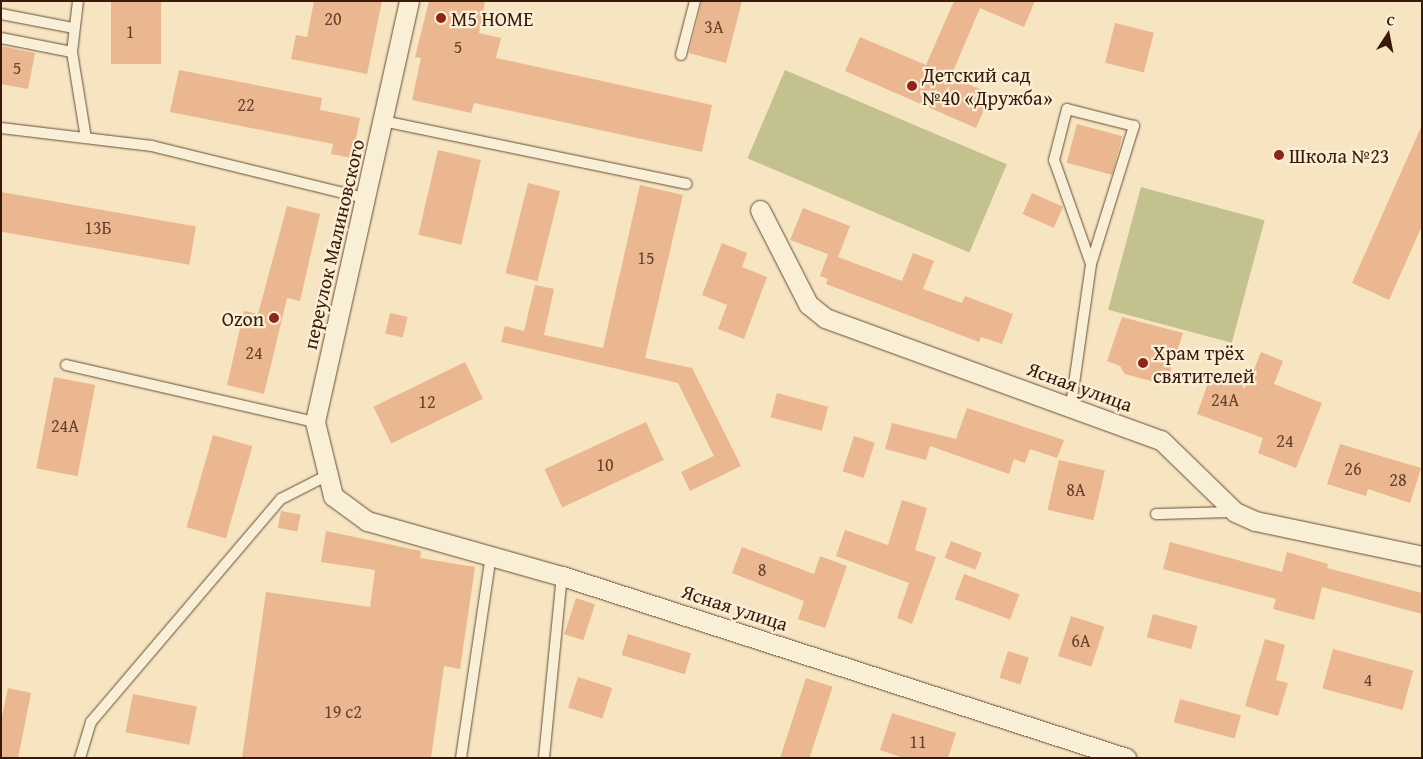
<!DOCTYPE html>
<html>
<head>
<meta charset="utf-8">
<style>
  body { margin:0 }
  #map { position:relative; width:1423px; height:759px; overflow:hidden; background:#f6e5c0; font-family:"Gentium Book Plus",serif }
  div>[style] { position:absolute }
  .green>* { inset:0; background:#c3c28e; transform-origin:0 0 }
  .building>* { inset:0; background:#ebb791; transform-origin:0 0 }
  .roads { filter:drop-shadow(0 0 1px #684c38) drop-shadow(0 0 1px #684c38) }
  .service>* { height:10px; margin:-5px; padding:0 5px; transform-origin:5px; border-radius:5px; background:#f9eed6 }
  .minor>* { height:19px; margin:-9.5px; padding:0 9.5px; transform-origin:9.5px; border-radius:9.5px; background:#f9eed6 }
  .dots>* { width:14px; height:14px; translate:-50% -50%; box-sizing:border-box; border:2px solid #f9eed6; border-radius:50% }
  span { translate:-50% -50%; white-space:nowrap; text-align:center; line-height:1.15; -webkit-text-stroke:4.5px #f9eed6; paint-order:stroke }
  .number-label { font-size:18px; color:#65402c }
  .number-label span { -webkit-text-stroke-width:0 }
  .poi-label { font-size:20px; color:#38190a }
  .left { translate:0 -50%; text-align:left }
  .right { translate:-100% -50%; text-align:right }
  .street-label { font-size:20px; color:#38190a }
  .frame { position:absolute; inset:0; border:2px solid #38190a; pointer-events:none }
  .north { position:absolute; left:1363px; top:10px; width:50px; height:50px; -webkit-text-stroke:4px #f9eed6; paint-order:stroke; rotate:11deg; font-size:14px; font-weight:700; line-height:20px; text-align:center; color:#38190a }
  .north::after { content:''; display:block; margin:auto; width:18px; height:22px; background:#38190a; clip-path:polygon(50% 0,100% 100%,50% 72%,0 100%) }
</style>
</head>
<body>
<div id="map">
  <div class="green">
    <div style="left:785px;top:70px;width:241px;height:96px;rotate:23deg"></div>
    <div style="left:1141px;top:187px;width:128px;height:127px;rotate:15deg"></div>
  </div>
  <div class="building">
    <div style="left:111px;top:1px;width:50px;height:63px"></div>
    <div style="clip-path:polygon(314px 1px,382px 1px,367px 74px,291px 59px,296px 35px,307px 37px)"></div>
    <div style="clip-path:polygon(429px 1px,485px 1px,479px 33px,501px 38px,496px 58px,712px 105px,702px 152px,474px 103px,471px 113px,412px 100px,421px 58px,415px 57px)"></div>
    <div style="clip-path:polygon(702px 1px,742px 1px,726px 63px,689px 53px)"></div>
    <div style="clip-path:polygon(954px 1px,1035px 1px,1024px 27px,980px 8px,951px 76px,991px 94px,976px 128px,845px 71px,860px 37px,926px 65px)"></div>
    <div style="left:1115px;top:23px;width:40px;height:41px;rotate:14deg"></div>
    <div style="clip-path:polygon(1px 46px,35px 53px,28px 89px,1px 84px)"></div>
    <div style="clip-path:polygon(179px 70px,322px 98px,320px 110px,360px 118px,352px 158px,331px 154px,333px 144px,170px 112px)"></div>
    <div style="left:1077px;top:124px;width:47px;height:40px;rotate:15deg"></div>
    <div style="clip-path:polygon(1422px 125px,1422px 226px,1389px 300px,1352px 283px)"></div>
    <div style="left:438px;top:150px;width:44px;height:87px;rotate:13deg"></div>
    <div style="left:528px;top:183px;width:33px;height:93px;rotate:14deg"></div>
    <div style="clip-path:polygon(640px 185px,683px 195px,645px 358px,692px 368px,741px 466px,690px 491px,681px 472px,714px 456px,678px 383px,501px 342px,505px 326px,524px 331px,535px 285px,554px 289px,544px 335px,603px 348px)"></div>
    <div style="left:1px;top:192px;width:198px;height:39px;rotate:10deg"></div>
    <div style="left:1032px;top:193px;width:34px;height:23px;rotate:24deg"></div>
    <div style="clip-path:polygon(287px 206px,320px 214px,300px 301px,287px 298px,264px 394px,227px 385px,244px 311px,258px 314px)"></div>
    <div style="clip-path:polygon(803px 208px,850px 226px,838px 257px,902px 281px,913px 253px,934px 261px,923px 289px,962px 303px,965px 296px,1013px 314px,1002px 344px,981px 337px,979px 342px,826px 284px,828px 279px,820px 276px,828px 254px,790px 240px)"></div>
    <div style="clip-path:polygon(722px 243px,747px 253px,742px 267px,767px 277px,744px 339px,718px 329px,727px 305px,702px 295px)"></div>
    <div style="left:390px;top:313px;width:18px;height:21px;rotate:13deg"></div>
    <div style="clip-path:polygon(1122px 317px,1183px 333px,1166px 385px,1125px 374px,1120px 366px,1107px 361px)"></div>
    <div style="clip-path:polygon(1261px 352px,1283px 361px,1274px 384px,1322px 403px,1296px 468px,1258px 453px,1263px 438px,1197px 414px,1212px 372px,1248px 385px)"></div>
    <div style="left:465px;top:362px;width:41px;height:102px;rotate:64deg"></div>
    <div style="left:54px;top:377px;width:42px;height:93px;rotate:11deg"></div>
    <div style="left:777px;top:393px;width:53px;height:25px;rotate:15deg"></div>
    <div style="clip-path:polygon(967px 408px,1064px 440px,1057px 458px,1030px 449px,1025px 463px,1014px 459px,1009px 474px,930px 446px,926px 460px,885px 449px,892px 423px,956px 439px)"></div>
    <div style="left:646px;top:422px;width:42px;height:112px;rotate:65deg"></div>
    <div style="left:213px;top:435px;width:41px;height:96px;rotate:16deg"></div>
    <div style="left:854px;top:436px;width:22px;height:37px;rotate:18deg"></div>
    <div style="clip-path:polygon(1340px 444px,1421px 468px,1410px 503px,1368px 489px,1366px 496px,1327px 484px)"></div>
    <div style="left:1059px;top:460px;width:47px;height:51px;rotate:13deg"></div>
    <div style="clip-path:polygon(902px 500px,927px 508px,915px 550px,936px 557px,912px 624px,897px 618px,909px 583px,836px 556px,845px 530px,888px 545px)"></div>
    <div style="left:281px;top:511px;width:20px;height:17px;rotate:11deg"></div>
    <div style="clip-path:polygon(326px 531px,421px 551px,420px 558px,475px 567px,460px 669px,444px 666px,431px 758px,242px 758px,266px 592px,370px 607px,375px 570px,321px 562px)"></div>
    <div style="left:951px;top:541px;width:33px;height:18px;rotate:21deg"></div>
    <div style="clip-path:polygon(1170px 542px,1282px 572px,1287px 552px,1328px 564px,1327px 568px,1422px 593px,1422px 614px,1322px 587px,1314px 620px,1273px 609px,1276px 599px,1163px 569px)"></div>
    <div style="clip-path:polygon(742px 547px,814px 574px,820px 556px,847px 566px,825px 628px,798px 619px,804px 601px,732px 573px)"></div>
    <div style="left:964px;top:574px;width:59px;height:27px;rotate:20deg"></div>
    <div style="left:576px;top:598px;width:20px;height:38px;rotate:18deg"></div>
    <div style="left:1153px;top:614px;width:46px;height:24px;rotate:15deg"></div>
    <div style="left:1071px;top:616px;width:35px;height:42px;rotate:18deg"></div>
    <div style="left:628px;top:634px;width:66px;height:22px;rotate:17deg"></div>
    <div style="clip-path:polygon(1265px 639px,1285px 645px,1276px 680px,1288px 683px,1278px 716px,1245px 706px)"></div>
    <div style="left:1333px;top:649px;width:83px;height:41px;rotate:15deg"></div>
    <div style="left:1008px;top:651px;width:22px;height:28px;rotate:18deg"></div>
    <div style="left:578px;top:677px;width:36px;height:32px;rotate:18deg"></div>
    <div style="left:806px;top:678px;width:28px;height:84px;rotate:18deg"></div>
    <div style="clip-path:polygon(8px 688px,31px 693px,18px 758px,1px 758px,1px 721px)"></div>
    <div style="left:133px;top:694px;width:65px;height:39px;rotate:11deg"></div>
    <div style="left:1180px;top:699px;width:63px;height:24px;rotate:15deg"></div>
    <div style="clip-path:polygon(892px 713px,956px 733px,948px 758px,903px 758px,880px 750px)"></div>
  </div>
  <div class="roads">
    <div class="service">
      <div style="left:78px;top:1px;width:51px;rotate:96.7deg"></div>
      <div style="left:72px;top:52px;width:87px;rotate:80.8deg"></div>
      <div style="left:1px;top:14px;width:73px;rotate:11deg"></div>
      <div style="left:1px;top:38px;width:72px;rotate:11.2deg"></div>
      <div style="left:681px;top:55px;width:56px;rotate:-75.5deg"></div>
      <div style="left:383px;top:121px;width:310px;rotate:11.7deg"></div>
      <div style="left:1px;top:128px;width:152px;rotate:6.8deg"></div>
      <div style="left:152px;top:146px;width:222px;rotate:13.8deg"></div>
      <div style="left:66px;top:365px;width:255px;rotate:12.9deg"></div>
      <div style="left:1071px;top:405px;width:142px;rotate:-81.9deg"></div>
      <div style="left:1091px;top:264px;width:145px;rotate:-72.7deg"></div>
      <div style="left:1134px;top:126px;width:69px;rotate:-165.8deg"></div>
      <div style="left:1067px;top:109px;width:53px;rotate:104.3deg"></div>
      <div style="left:1054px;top:160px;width:110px;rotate:70.4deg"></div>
      <div style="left:1156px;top:514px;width:79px;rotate:-1.5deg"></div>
      <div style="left:80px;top:758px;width:38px;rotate:-73deg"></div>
      <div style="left:91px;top:722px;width:293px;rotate:-49.6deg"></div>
      <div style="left:281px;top:499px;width:51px;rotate:-27.1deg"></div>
      <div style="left:461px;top:758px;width:204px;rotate:-81.6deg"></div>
      <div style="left:544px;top:758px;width:183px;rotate:-84.4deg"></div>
    </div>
    <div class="minor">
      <div style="left:409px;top:1px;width:431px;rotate:102.6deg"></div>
      <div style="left:315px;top:422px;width:76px;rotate:76.3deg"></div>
      <div style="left:333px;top:496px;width:42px;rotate:36.3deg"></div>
      <div style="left:367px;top:521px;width:203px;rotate:15.8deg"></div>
      <div style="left:562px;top:576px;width:593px;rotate:17.88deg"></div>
      <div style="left:760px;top:210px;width:106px;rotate:62.9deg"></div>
      <div style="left:808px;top:304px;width:22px;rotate:39deg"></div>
      <div style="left:825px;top:318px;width:357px;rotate:20deg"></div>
      <div style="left:1161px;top:440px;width:103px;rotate:44.2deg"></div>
      <div style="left:1235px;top:512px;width:22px;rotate:24deg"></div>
      <div style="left:1255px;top:521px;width:171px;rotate:11.8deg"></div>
    </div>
  </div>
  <div class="dots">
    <div style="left:441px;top:18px;background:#8f2418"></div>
    <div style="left:912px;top:86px;background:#8f2418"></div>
    <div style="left:1279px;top:155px;background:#8f2418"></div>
    <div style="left:274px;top:318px;background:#8f2418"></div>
    <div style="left:1143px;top:363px;background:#8f2418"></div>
  </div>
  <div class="number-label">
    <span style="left:333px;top:19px">20</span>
    <span style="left:714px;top:27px">3А</span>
    <span style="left:130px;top:32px">1</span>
    <span style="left:458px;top:47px">5</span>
    <span style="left:17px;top:68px">5</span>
    <span style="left:246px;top:105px">22</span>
    <span style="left:98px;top:228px">13Б</span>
    <span style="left:646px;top:258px">15</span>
    <span style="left:254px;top:353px">24</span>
    <span style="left:1225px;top:400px">24А</span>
    <span style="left:427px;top:402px">12</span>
    <span style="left:65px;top:426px">24А</span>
    <span style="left:1285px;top:441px">24</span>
    <span style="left:605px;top:465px">10</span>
    <span style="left:1353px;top:469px">26</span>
    <span style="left:1398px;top:480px">28</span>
    <span style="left:1076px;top:490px">8А</span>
    <span style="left:762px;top:570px">8</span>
    <span style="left:1081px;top:641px">6А</span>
    <span style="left:1368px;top:680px">4</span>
    <span style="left:343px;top:712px">19 с2</span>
    <span style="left:918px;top:742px">11</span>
  </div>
  <div class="poi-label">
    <span class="left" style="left:451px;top:18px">M5 HOME</span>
    <span class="left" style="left:922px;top:86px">Детский сад<br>№40 «Дружба»</span>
    <span class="left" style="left:1289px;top:155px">Школа №23</span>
    <span class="right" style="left:264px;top:318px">Ozon</span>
    <span class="left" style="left:1153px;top:364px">Храм трёх<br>святителей</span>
  </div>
  <div class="street-label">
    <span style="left:333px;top:244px;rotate:-77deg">переулок Малиновского</span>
    <span style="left:1080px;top:386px;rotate:20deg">Ясная улица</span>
    <span style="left:735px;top:607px;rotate:18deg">Ясная улица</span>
  </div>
  <div class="frame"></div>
  <div class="north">С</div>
</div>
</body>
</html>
